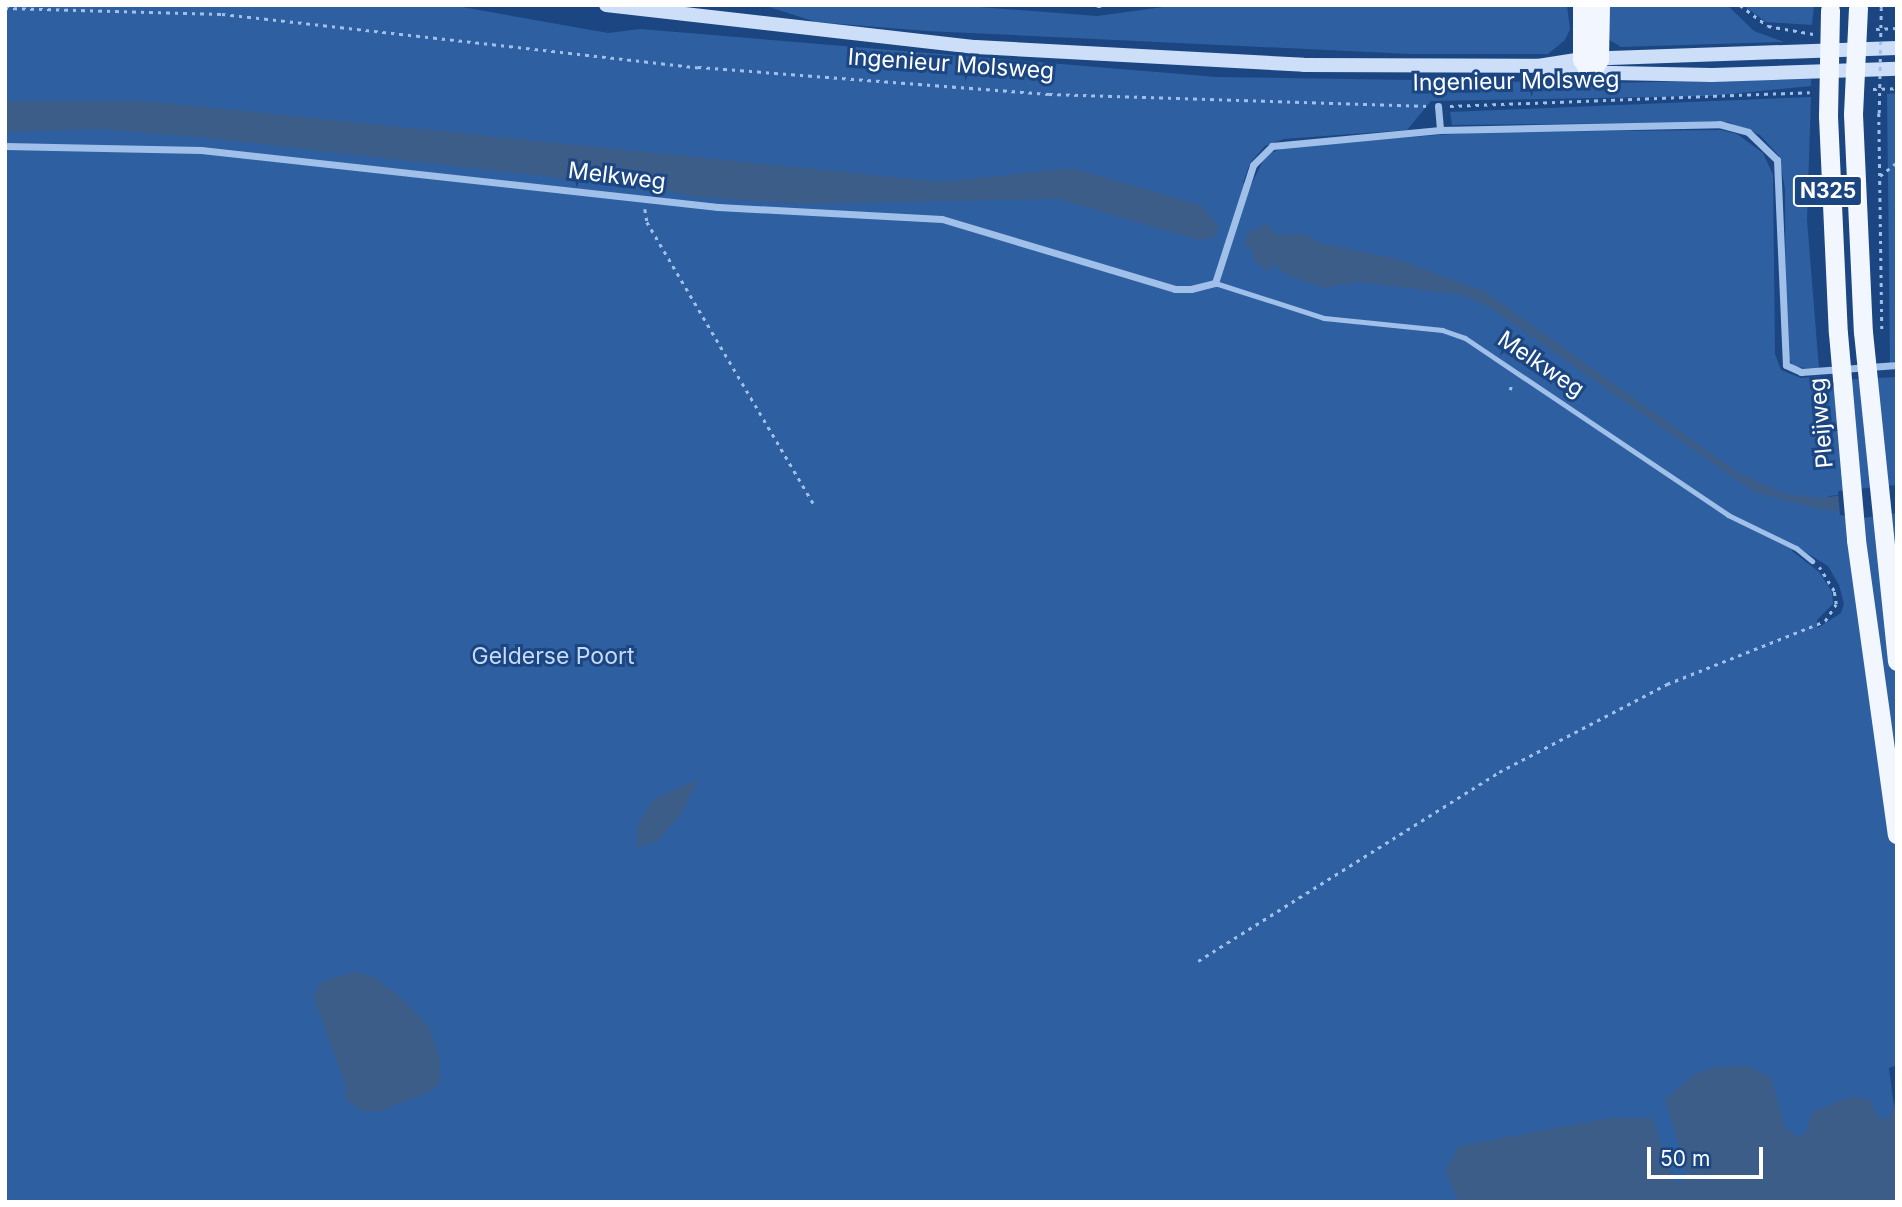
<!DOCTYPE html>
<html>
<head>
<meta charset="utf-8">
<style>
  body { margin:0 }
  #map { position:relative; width:1902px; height:1207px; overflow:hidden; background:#1b4682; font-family:Inter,sans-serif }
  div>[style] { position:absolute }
  .green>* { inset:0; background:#2e5fa1 }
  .water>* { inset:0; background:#3d5d89 }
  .pier>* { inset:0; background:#1b4682 }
  .path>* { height:2.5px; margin-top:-1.25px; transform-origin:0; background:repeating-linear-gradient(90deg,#a0c0ea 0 3.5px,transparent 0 8.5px) }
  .service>* { height:5px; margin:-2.5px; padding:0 2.5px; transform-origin:2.5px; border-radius:2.5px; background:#a0c0ea }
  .minor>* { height:7px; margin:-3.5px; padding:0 3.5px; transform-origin:3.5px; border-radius:3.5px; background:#a0c0ea }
  .secondary>* { height:14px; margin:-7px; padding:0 7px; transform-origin:7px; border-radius:7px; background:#ccdef8 }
  .trunk>* { height:19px; margin:-9.5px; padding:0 9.5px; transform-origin:9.5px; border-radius:9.5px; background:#f2f6fe }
  .path-bridge>* { height:2.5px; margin-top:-1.25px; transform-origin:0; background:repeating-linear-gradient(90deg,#a0c0ea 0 3.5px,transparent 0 8.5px) }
  .trunk-bridge>* { height:19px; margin:-9.5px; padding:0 9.5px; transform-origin:9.5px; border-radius:9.5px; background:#f2f6fe }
  span { translate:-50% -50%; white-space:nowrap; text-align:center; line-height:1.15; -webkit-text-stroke:6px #1b4682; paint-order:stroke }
  .shield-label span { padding:2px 5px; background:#1b4682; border:2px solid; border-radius:5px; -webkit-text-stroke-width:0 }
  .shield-label { font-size:21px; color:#fff; font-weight:700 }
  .street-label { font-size:23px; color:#fff }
  .park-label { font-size:23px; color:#c5daf8 }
  .frame { position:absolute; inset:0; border:7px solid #fff; pointer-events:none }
  .scale { position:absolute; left:1647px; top:1147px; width:116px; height:32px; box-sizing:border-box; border:4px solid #fff; border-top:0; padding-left:9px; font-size:21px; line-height:24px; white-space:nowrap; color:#fff; -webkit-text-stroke:5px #1b4682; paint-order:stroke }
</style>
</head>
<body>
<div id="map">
  <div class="green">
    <div style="clip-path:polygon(evenodd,5px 5px,451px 5px,608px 33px,640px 29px,1217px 77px,1607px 83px,1811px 79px,1811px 86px,1711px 96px,1431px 101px,1407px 130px,1284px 139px,1265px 146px,1250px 163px,1243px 183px,1251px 185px,1266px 155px,1288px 146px,1480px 132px,1721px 130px,1737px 134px,1763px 153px,1773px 175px,1775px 354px,1781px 370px,1801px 378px,1820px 376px,1820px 381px,1897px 377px,1897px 489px,1829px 496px,1818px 509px,1897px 509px,1897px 1065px,1889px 1068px,1896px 1122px,1634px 1202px,5px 1202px,5px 5px,1794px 545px,1828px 566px,1839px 585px,1844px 604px,1841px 613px,1818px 628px,1817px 620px,1833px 604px,1832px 592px,1819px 572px,1792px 551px,1794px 545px)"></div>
    <div style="clip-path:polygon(763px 5px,954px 5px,1097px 16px,1178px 5px,1567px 5px,1570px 29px,1565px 40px,1548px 54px,1410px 54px,927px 31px,816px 22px)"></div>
    <div style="clip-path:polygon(1602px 5px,1727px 5px,1754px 31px,1784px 42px,1621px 47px,1605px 37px)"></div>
    <div style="clip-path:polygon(1743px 5px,1814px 5px,1812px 25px,1766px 22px)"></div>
    <div style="clip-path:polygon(1897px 93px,1897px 360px,1890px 363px,1887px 94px)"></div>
    <div style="clip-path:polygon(1811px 97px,1807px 220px,1819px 369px,1795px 367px,1786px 356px,1785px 189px,1779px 156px,1760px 135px,1728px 122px,1452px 125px,1450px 112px)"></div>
  </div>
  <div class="water">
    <div style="clip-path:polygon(5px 101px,145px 101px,942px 182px,1071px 168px,1201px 205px,1219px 226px,1215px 237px,1199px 240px,1058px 199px,802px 204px,695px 197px,658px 189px,208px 138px,99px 129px,5px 132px)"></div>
    <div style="clip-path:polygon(1264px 221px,1278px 235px,1305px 234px,1320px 243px,1393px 258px,1484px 291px,1737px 472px,1786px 494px,1820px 498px,1860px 493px,1862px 514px,1818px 509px,1754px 492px,1491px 308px,1462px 295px,1359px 282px,1324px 288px,1289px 276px,1270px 263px,1271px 273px,1253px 260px,1254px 252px,1244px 244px,1248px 232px,1261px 228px)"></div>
    <div style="clip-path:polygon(699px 779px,680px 816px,657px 841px,637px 848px,638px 824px,654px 799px)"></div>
    <div style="clip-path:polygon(355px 972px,374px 976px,404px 1000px,429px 1027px,440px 1058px,440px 1083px,431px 1091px,378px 1112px,362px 1111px,346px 1100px,345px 1083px,314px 998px,318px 986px,326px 980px)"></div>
    <div style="clip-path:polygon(1748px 1066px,1771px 1078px,1785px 1127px,1798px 1137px,1806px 1132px,1812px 1112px,1850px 1097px,1870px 1099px,1878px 1118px,1888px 1119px,1894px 1108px,1897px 1080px,1897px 1202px,1459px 1202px,1445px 1171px,1459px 1146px,1610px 1118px,1652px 1118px,1674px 1180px,1680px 1183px,1688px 1176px,1665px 1099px,1693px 1075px,1715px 1067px)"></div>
  </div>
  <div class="pier">
    <div style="clip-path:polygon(1897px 485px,1897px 513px,1862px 518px,1840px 515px,1838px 491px)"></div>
  </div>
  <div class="path">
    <div style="left:1740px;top:5px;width:35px;rotate:37deg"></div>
    <div style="left:1768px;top:26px;width:46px;rotate:10.1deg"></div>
    <div style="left:5px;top:8px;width:217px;rotate:1.6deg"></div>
    <div style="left:222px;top:14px;width:479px;rotate:6.4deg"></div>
    <div style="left:698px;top:67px;width:352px;rotate:4.4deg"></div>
    <div style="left:1049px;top:94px;width:380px;rotate:1.8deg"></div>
    <div style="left:1881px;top:8px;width:3px;rotate:-90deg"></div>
    <div style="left:1876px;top:29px;width:21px;rotate:-3deg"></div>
    <div style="left:1873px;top:89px;width:24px;rotate:-2deg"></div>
    <div style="left:1450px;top:106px;width:360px;rotate:-2.2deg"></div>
    <div style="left:1879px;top:113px;width:217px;rotate:89.2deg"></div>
    <div style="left:1880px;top:176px;width:22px;rotate:-39deg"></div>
    <div style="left:645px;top:209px;width:13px;rotate:81deg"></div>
    <div style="left:647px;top:222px;width:328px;rotate:59.4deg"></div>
    <div style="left:1510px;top:390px;width:8px;rotate:-76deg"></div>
    <div style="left:1198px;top:961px;width:355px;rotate:-32.1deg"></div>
    <div style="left:1499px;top:772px;width:190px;rotate:-27.6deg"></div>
    <div style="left:1667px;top:684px;width:170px;rotate:-21.7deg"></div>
    <div style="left:1825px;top:621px;width:20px;rotate:-57deg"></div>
    <div style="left:1836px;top:604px;width:13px;rotate:-99deg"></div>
    <div style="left:1834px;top:591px;width:28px;rotate:-122deg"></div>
  </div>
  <div class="service">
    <div style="left:1098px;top:5px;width:1px"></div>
    <div style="left:1215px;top:283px;width:114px;rotate:17.8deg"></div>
    <div style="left:1324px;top:318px;width:119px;rotate:5.8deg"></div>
    <div style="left:1442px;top:330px;width:24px;rotate:19deg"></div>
    <div style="left:1465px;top:338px;width:317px;rotate:33.9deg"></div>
    <div style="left:1728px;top:515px;width:76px;rotate:25.9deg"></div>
    <div style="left:1796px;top:548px;width:21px;rotate:39deg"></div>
  </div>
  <div class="minor">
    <div style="left:1438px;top:106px;width:24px;rotate:85deg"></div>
    <div style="left:5px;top:146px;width:196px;rotate:1.2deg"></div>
    <div style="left:201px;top:150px;width:520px;rotate:6.29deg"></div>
    <div style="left:718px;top:207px;width:224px;rotate:3.1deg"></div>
    <div style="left:942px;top:219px;width:243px;rotate:16.7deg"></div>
    <div style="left:1175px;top:289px;width:16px"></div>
    <div style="left:1191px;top:289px;width:25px;rotate:-14deg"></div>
    <div style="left:1215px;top:283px;width:124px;rotate:-72.1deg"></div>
    <div style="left:1253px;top:165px;width:27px;rotate:-45deg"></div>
    <div style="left:1272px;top:146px;width:169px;rotate:-5.4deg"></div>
    <div style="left:1440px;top:130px;width:279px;rotate:-1.2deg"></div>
    <div style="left:1719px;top:124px;width:30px;rotate:15deg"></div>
    <div style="left:1748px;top:132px;width:40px;rotate:44deg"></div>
    <div style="left:1777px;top:160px;width:205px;rotate:87.5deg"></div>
    <div style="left:1786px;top:365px;width:17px;rotate:25deg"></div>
    <div style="left:1801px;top:372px;width:96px;rotate:-4.2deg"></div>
  </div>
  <div class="secondary">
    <div style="left:606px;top:5px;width:372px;rotate:6.5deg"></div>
    <div style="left:976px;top:47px;width:328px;rotate:3.1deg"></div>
    <div style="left:1304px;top:65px;width:234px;rotate:0.2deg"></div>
    <div style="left:1538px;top:66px;width:45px;rotate:-9deg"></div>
    <div style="left:1582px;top:59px;width:315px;rotate:-2deg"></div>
    <div style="left:1546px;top:68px;width:18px;rotate:13deg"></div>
    <div style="left:1564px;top:72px;width:148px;rotate:1.2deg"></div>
    <div style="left:1712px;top:75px;width:185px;rotate:-1.9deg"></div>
  </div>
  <div class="trunk">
    <div style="left:1582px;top:5px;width:54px;rotate:90deg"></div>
    <div style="left:1582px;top:59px;width:16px;rotate:60deg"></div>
    <div style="left:1590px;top:73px;width:17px;rotate:-57deg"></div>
    <div style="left:1599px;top:59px;width:54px;rotate:-88.9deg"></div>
    <div style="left:1853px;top:114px;width:218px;rotate:87.4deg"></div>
    <div style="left:1828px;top:116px;width:217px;rotate:87.4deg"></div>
  </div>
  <div class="path-bridge">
    <div style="left:1879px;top:113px;width:105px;rotate:-88.9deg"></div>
  </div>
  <div class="trunk-bridge">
    <div style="left:1853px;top:114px;width:106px;rotate:-87.3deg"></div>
    <div style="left:1828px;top:116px;width:106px;rotate:-88.9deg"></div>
    <div style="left:1863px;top:332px;width:331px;rotate:84.1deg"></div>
    <div style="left:1838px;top:333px;width:208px;rotate:85deg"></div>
    <div style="left:1856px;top:540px;width:297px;rotate:82.1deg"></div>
  </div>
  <div class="shield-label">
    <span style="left:1828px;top:191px">N325</span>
  </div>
  <div class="street-label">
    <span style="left:951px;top:64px;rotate:4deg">Ingenieur Molsweg</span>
    <span style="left:1516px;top:81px;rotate:-1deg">Ingenieur Molsweg</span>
    <span style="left:617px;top:176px;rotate:7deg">Melkweg</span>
    <span style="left:1541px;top:364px;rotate:34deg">Melkweg</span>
    <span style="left:1821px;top:423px;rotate:-95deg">Pleijweg</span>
  </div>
  <div class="park-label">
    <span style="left:553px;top:656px">Gelderse Poort</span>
  </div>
  <div class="frame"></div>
  <div class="scale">50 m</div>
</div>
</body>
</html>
